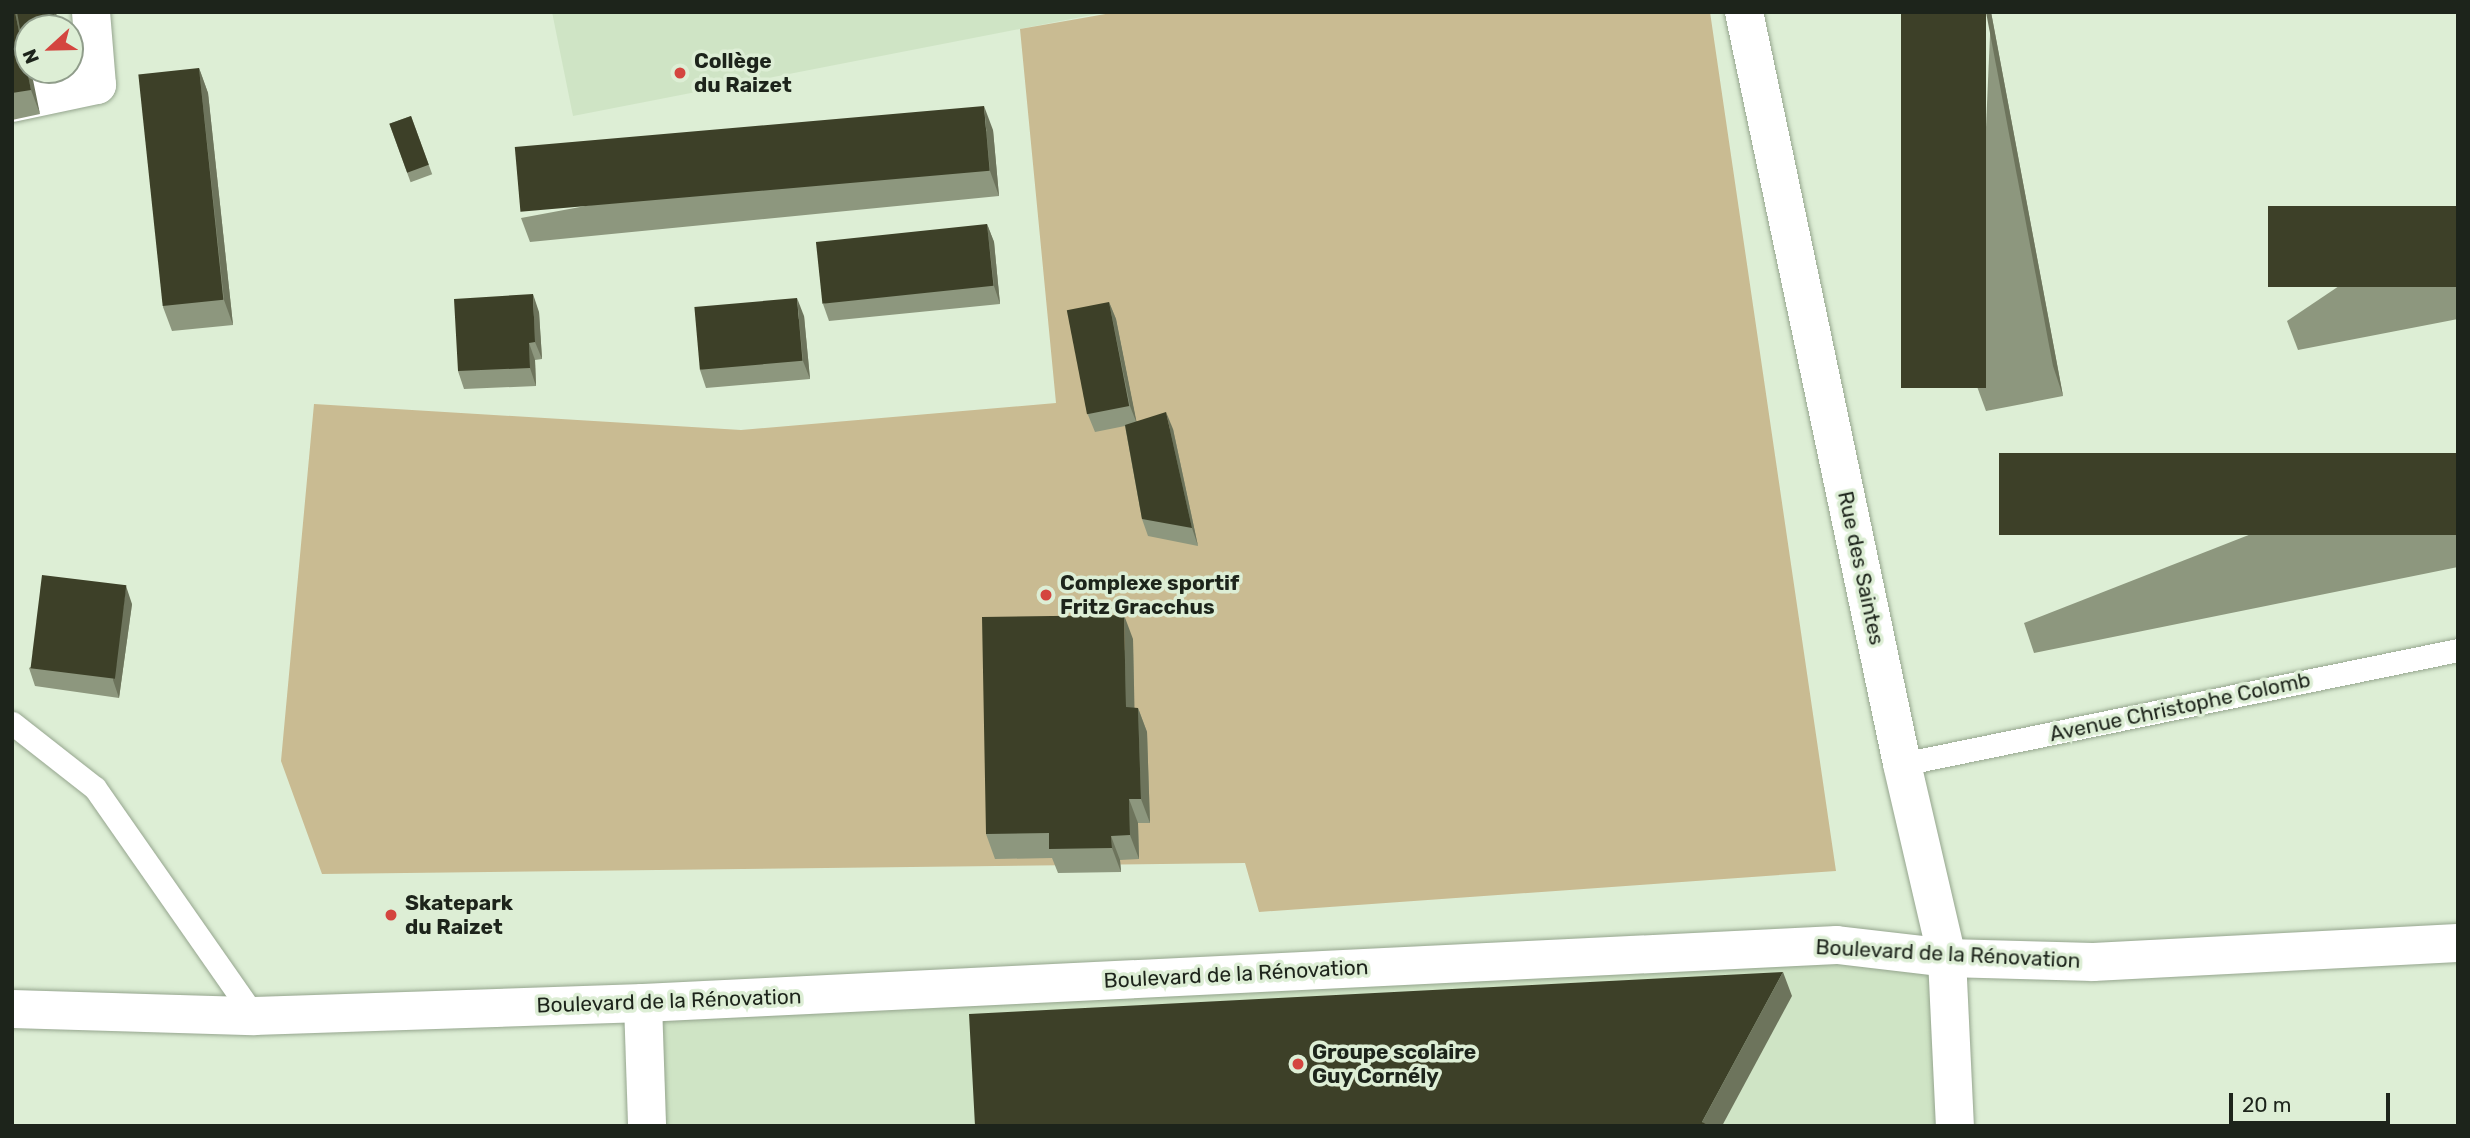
<!DOCTYPE html>
<html>
<head>
<meta charset="utf-8">
<style>
  body { margin:0 }
  #map { position:relative; width:2470px; height:1138px; overflow:hidden; background:#ddeed5; font-family:Rubik,sans-serif }
  div>[style] { position:absolute }
  .built>* { inset:0; background:#cfe4c5 }
  .green>* { inset:0; background:#c9bb92 }
  .roads { filter:drop-shadow(0 0 2px #95a58e) drop-shadow(0 0 2px #95a58e) }
  .service>* { height:23px; margin:-11.5px; padding:0 11.5px; transform-origin:11.5px; border-radius:11.5px; background:#fff }
  .minor>* { height:38px; margin:-19px; padding:0 19px; transform-origin:19px; border-radius:19px; background:#fff }
  .wall>* { inset:0; background:#8d977e; transform-origin:0 0 }
  .shaded-wall>* { inset:0; background:#6d745c }
  .building>* { inset:0; background:#3d4028; transform-origin:0 0 }
  .dots>* { width:19px; height:19px; translate:-50% -50%; box-sizing:border-box; border:4px solid #ddeed5; border-radius:50% }
  span { translate:-50% -50%; white-space:nowrap; text-align:center; line-height:1.15; -webkit-text-stroke:7px #ddeed5; paint-order:stroke }
  .poi-label { font-size:21px; color:#1d241b; font-weight:700 }
  .left { translate:0 -50%; text-align:left }
  .street-label { font-size:21px; color:#1d241b }
  .frame { position:absolute; inset:0; border:14px solid #1d241b; pointer-events:none }
  .north { position:absolute; left:14px; top:14px; width:70px; height:70px; box-sizing:border-box; background:#ddeed5; border:2px solid #909d8b; border-radius:50%; rotate:248deg; font-size:19px; font-weight:700; line-height:28px; text-align:center; color:#1d241b }
  .north::after { content:''; display:block; margin:auto; width:24px; height:32px; background:#d4453f; clip-path:polygon(50% 0,100% 100%,50% 72%,0 100%) }
  .scale { position:absolute; left:2229px; top:1093px; width:161px; height:32px; box-sizing:border-box; border:4px solid #1d241b; border-top:0; padding-left:9px; font-size:21px; line-height:24px; white-space:nowrap; color:#1d241b; -webkit-text-stroke:5px #ddeed5; paint-order:stroke }
</style>
</head>
<body>
<div id="map">
  <div class="built">
    <div style="clip-path:polygon(552px 12px,1107px 12px,573px 116px)"></div>
    <div style="clip-path:polygon(1947px 958px,1955px 1126px,647px 1126px,643px 1003px)"></div>
  </div>
  <div class="green">
    <div style="clip-path:polygon(1117px 12px,1710px 12px,1836px 871px,1259px 912px,1245px 863px,322px 874px,281px 761px,314px 404px,741px 430px,1056px 403px,1020px 29px)"></div>
  </div>
  <div class="roads">
    <div class="service">
      <div style="left:12px;top:723px;width:105px;rotate:38.1deg"></div>
      <div style="left:95px;top:788px;width:278px;rotate:55.1deg"></div>
      <div style="left:1902px;top:764px;width:568px;rotate:-11.59deg"></div>
    </div>
    <div class="minor">
      <div style="left:1744px;top:12px;width:768px;rotate:78.13deg"></div>
      <div style="left:1902px;top:764px;width:199px;rotate:76.9deg"></div>
      <div style="left:1947px;top:958px;width:168px;rotate:87.3deg"></div>
      <div style="left:12px;top:103px;width:87px;rotate:-12deg"></div>
      <div style="left:97px;top:85px;width:73px;rotate:-94.7deg"></div>
      <div style="left:643px;top:1003px;width:123px;rotate:88.1deg"></div>
      <div style="left:12px;top:1009px;width:242px;rotate:1.7deg"></div>
      <div style="left:254px;top:1016px;width:389px;rotate:-1.9deg"></div>
      <div style="left:643px;top:1003px;width:1195px;rotate:-2.78deg"></div>
      <div style="left:1837px;top:945px;width:111px;rotate:6.7deg"></div>
      <div style="left:1947px;top:958px;width:146px;rotate:1.6deg"></div>
      <div style="left:2093px;top:962px;width:365px;rotate:-3deg"></div>
    </div>
  </div>
  <div class="wall">
    <div style="clip-path:polygon(12px 12px,56px 12px,58px 28px,28px 28px,28px 48px,27px 49px,28px 56px,28px 70px,40px 114px,12px 120px)"></div>
    <div style="clip-path:polygon(1991px 12px,2063px 396px,1986px 411px,1975px 381px)"></div>
    <div style="clip-path:polygon(199px 68px,208px 93px,233px 325px,172px 331px,163px 307px)"></div>
    <div style="left:411px;top:116px;width:62px;height:23px;rotate:70deg"></div>
    <div style="clip-path:polygon(993px 130px,999px 196px,530px 242px,521px 218px)"></div>
    <div style="clip-path:polygon(2458px 206px,2458px 319px,2298px 350px,2287px 321px)"></div>
    <div style="clip-path:polygon(987px 224px,994px 242px,1000px 304px,829px 321px,823px 304px)"></div>
    <div style="clip-path:polygon(1109px 302px,1116px 319px,1136px 421px,1173px 429px,1198px 546px,1148px 536px,1142px 519px,1125px 426px,1095px 432px,1088px 415px)"></div>
    <div style="clip-path:polygon(539px 312px,542px 359px,535px 360px,536px 386px,464px 389px,458px 371px)"></div>
    <div style="clip-path:polygon(804px 316px,810px 379px,706px 388px,700px 370px)"></div>
    <div style="clip-path:polygon(2458px 453px,2458px 567px,2034px 653px,2024px 623px)"></div>
    <div style="clip-path:polygon(132px 604px,119px 698px,35px 686px,29px 668px)"></div>
    <div style="clip-path:polygon(1133px 639px,1134px 708px,1138px 708px,1147px 732px,1150px 823px,1138px 823px,1139px 859px,1120px 860px,1121px 872px,1058px 873px,1052px 858px,995px 859px,986px 834px)"></div>
  </div>
  <div class="shaded-wall">
    <div style="clip-path:polygon(15px 12px,19px 12px,28px 56px,28px 70px,31px 70px,40px 114px,31px 90px)"></div>
    <div style="clip-path:polygon(54px 12px,56px 12px,58px 28px,55px 28px)"></div>
    <div style="clip-path:polygon(1986px 12px,1991px 12px,2063px 396px,2053px 366px)"></div>
    <div style="clip-path:polygon(199px 68px,208px 93px,233px 325px,224px 300px)"></div>
    <div style="clip-path:polygon(984px 106px,993px 130px,999px 196px,990px 171px)"></div>
    <div style="clip-path:polygon(987px 224px,994px 242px,1000px 304px,994px 286px)"></div>
    <div style="clip-path:polygon(533px 294px,539px 312px,542px 359px,535px 342px)"></div>
    <div style="clip-path:polygon(797px 298px,804px 316px,810px 379px,803px 361px)"></div>
    <div style="clip-path:polygon(1109px 302px,1116px 319px,1137px 424px,1130px 406px)"></div>
    <div style="clip-path:polygon(529px 343px,535px 360px,536px 386px,530px 368px)"></div>
    <div style="clip-path:polygon(1166px 412px,1173px 429px,1198px 546px,1192px 528px)"></div>
    <div style="clip-path:polygon(126px 586px,132px 604px,119px 698px,113px 680px)"></div>
    <div style="clip-path:polygon(1124px 615px,1133px 639px,1135px 732px,1126px 707px)"></div>
    <div style="clip-path:polygon(1138px 708px,1147px 732px,1150px 823px,1141px 799px)"></div>
    <div style="clip-path:polygon(1129px 799px,1138px 823px,1139px 859px,1130px 835px)"></div>
    <div style="clip-path:polygon(1111px 836px,1120px 860px,1121px 872px,1112px 848px)"></div>
    <div style="clip-path:polygon(1783px 972px,1792px 996px,1722px 1126px,1704px 1126px,1702px 1122px)"></div>
  </div>
  <div class="building">
    <div style="clip-path:polygon(12px 12px,15px 12px,31px 90px,12px 93px)"></div>
    <div style="clip-path:polygon(17px 12px,54px 12px,55px 28px,28px 28px,28px 38px,22px 40px)"></div>
    <div style="left:1901px;top:12px;width:85px;height:376px"></div>
    <div style="left:199px;top:68px;width:233px;height:61px;rotate:84deg"></div>
    <div style="left:984px;top:106px;width:65px;height:471px;rotate:85deg"></div>
    <div style="left:411px;top:116px;width:52px;height:23px;rotate:70deg"></div>
    <div style="left:2458px;top:206px;width:81px;height:190px;rotate:90deg"></div>
    <div style="left:987px;top:224px;width:62px;height:172px;rotate:84deg"></div>
    <div style="clip-path:polygon(533px 294px,535px 342px,529px 343px,530px 368px,458px 371px,454px 299px)"></div>
    <div style="left:797px;top:298px;width:63px;height:103px;rotate:85deg"></div>
    <div style="left:1109px;top:302px;width:106px;height:43px;rotate:79deg"></div>
    <div style="clip-path:polygon(1166px 412px,1192px 528px,1142px 519px,1125px 425px)"></div>
    <div style="left:2458px;top:453px;width:82px;height:459px;rotate:90deg"></div>
    <div style="left:42px;top:575px;width:85px;height:94px;rotate:7deg"></div>
    <div style="clip-path:polygon(1124px 615px,1126px 707px,1138px 708px,1141px 799px,1129px 799px,1130px 835px,1111px 836px,1112px 848px,1049px 849px,1049px 833px,986px 834px,982px 617px)"></div>
    <div style="clip-path:polygon(1783px 972px,1702px 1122px,1709px 1126px,975px 1126px,969px 1014px)"></div>
  </div>
  <div class="dots">
    <div style="left:680px;top:73px;background:#d4453f"></div>
    <div style="left:1046px;top:595px;background:#d4453f"></div>
    <div style="left:391px;top:915px;background:#d4453f"></div>
    <div style="left:1298px;top:1064px;background:#d4453f"></div>
  </div>
  <div class="poi-label">
    <span class="left" style="left:694px;top:73px">Collège<br>du Raizet</span>
    <span class="left" style="left:1060px;top:595px">Complexe sportif<br>Fritz Gracchus</span>
    <span class="left" style="left:405px;top:915px">Skatepark<br>du Raizet</span>
    <span class="left" style="left:1312px;top:1064px">Groupe scolaire<br>Guy Cornély</span>
  </div>
  <div class="street-label">
    <span style="left:1861px;top:568px;rotate:78deg">Rue des Saintes</span>
    <span style="left:2180px;top:707px;rotate:-12deg">Avenue Christophe Colomb</span>
    <span style="left:1948px;top:954px;rotate:3deg">Boulevard de la Rénovation</span>
    <span style="left:1236px;top:974px;rotate:-3deg">Boulevard de la Rénovation</span>
    <span style="left:669px;top:1001px;rotate:-2deg">Boulevard de la Rénovation</span>
  </div>
  <div class="frame"></div>
  <div class="north">N</div>
  <div class="scale">20 m</div>
</div>
</body>
</html>
